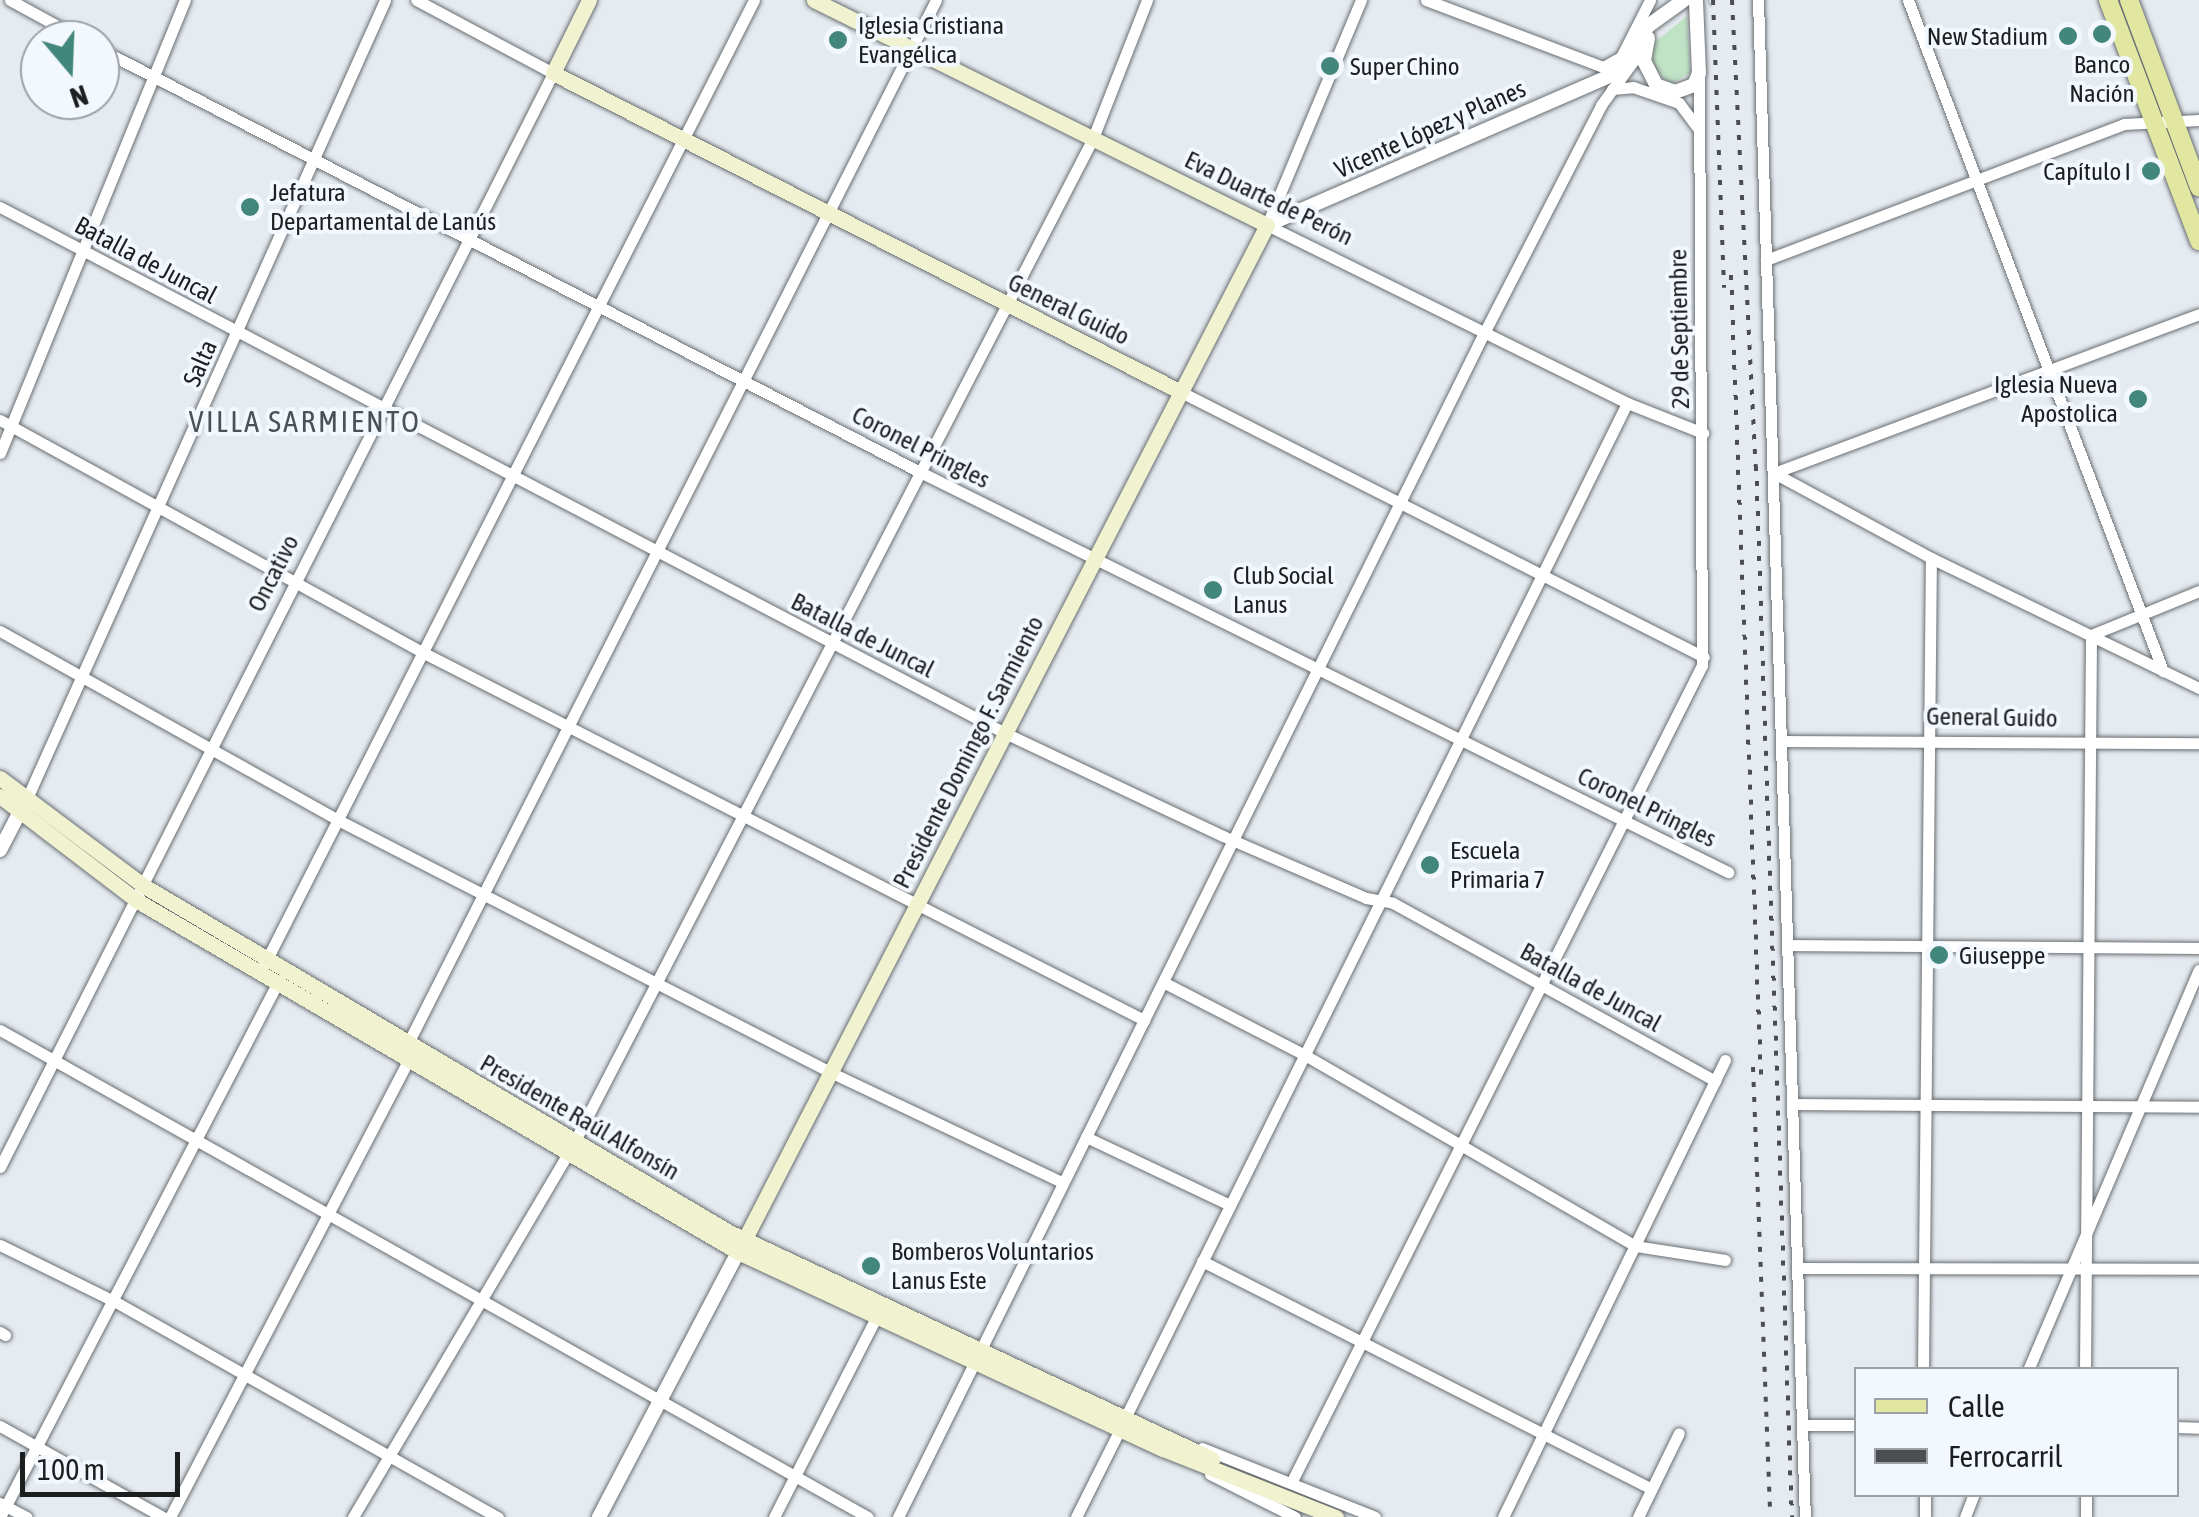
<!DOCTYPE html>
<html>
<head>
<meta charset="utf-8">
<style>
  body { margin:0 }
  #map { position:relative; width:2199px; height:1517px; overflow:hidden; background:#e5ebf0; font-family:"Asap Condensed",sans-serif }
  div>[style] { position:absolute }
  .green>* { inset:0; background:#c0e2c5 }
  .tertiary-tunnel>* { height:14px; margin-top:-7px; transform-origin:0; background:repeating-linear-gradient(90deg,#bdc2c6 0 14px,transparent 0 21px) }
  .roads { filter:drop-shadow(0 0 2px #686e72) drop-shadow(0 0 2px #686e72) }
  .minor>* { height:11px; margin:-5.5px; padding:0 5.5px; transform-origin:5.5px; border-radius:5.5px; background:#fff }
  .tertiary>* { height:14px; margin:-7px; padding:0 7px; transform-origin:7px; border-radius:7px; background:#fff }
  .secondary>* { height:15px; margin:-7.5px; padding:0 7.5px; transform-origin:7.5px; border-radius:7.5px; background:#f0f2d0 }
  .primary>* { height:18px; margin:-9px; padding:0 9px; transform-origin:9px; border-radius:9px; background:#e1e6a1 }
  .rail>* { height:4px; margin-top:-2px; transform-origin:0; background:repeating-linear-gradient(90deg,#4a4e50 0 5px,transparent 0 15px) }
  .dots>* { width:28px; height:28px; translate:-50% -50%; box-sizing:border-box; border:5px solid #f2f8fe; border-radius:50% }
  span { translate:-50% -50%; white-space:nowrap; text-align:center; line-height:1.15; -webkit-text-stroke:8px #f2f8fe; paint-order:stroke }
  .poi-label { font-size:25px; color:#1c1f20 }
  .left { translate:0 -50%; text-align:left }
  .right { translate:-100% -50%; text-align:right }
  .street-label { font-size:25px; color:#1c1f20 }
  .quarter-label { font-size:30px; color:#4c5155; letter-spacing:2.5px }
  .legend { position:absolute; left:1854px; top:1367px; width:325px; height:130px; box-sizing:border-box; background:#f2f8fe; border:2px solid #9ca1a5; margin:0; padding:12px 18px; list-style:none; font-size:30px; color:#1c1f20 }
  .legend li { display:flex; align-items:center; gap:20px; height:50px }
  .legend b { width:50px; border:2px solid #9ca1a5 }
  .north { position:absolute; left:20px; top:20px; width:100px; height:100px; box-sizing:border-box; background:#f2f8fe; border:2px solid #9ca1a5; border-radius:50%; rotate:161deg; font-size:28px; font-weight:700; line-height:40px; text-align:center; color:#1c1f20 }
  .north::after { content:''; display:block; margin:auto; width:35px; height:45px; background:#43877c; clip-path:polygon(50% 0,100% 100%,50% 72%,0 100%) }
  .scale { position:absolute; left:20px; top:1452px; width:160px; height:45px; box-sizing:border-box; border:5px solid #1c1f20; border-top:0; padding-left:12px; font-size:30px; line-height:35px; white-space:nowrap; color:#1c1f20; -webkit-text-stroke:8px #f2f8fe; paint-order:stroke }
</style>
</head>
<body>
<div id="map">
  <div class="green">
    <div style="clip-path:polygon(1687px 16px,1690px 73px,1671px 84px,1650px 66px,1650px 46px)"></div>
  </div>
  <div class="tertiary-tunnel">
    <div style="left:1688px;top:9px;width:23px;rotate:-23deg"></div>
  </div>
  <div class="roads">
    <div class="minor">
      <div style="left:10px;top:0;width:83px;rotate:28.7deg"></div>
      <div style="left:1361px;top:0;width:244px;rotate:112.7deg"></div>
      <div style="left:1267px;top:225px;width:402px;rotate:26.3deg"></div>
      <div style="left:1627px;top:403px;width:82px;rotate:21.5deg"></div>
      <div style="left:1426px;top:0;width:189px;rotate:20.7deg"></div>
      <div style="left:1603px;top:67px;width:21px;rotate:-29deg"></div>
      <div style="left:1621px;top:57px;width:64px;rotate:-63deg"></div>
      <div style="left:1758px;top:0;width:1518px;rotate:88.23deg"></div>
      <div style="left:1908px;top:0;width:718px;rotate:69.19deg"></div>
      <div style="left:100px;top:49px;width:923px;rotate:27.29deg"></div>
      <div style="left:920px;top:472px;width:902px;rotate:26.34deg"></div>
      <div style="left:1612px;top:89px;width:21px;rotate:-5deg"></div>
      <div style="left:1633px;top:87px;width:49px;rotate:19.2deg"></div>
      <div style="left:1679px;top:103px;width:30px;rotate:53deg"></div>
      <div style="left:0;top:207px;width:1134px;rotate:27.63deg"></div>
      <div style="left:1005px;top:733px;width:241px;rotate:25.3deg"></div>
      <div style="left:1223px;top:836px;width:156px;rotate:23.4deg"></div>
      <div style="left:1366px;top:898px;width:27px;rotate:10deg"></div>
      <div style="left:1393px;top:903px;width:368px;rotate:28.9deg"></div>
      <div style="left:1766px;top:260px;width:383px;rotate:-20.8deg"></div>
      <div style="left:2124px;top:124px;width:75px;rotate:-3.1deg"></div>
      <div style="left:1181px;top:392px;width:586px;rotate:26.87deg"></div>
      <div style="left:0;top:420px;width:479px;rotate:28.8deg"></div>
      <div style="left:420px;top:651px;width:813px;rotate:27.01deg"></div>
      <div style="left:0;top:453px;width:489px;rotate:-67.8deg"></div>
      <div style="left:1774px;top:473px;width:179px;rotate:28.4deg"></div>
      <div style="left:1931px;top:558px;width:298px;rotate:25.9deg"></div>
      <div style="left:1774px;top:473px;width:454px;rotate:-20.5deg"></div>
      <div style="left:0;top:631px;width:389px;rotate:29.2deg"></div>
      <div style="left:340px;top:821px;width:551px;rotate:27.12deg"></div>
      <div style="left:830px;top:1072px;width:257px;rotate:25.4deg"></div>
      <div style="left:2091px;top:635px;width:117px;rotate:-22.2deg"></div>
      <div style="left:1784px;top:741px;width:415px;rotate:0.3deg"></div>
      <div style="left:28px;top:796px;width:872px;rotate:-65.84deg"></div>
      <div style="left:1788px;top:945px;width:411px;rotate:0.4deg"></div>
      <div style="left:264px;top:965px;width:1082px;rotate:-63.08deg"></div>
      <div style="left:1163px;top:982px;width:157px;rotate:27.2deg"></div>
      <div style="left:1303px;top:1054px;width:384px;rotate:30deg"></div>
      <div style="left:1635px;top:1246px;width:91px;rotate:8.8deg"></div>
      <div style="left:0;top:1030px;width:995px;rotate:29.3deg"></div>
      <div style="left:1794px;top:1104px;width:405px;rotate:0.4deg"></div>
      <div style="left:1086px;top:1137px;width:159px;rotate:25.3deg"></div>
      <div style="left:0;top:1167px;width:1226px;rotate:-63.18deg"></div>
      <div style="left:553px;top:73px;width:155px;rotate:-151.9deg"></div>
      <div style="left:0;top:1245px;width:127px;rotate:26.2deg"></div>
      <div style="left:114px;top:1301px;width:441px;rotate:29.4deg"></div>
      <div style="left:1202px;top:1261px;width:504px;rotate:26.87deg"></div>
      <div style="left:1799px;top:1268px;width:400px;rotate:0.1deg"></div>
      <div style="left:0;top:1332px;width:6px;rotate:31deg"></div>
      <div style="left:1923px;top:1370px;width:812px;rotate:-89.44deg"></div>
      <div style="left:2028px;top:1370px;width:435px;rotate:-66.9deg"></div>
      <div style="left:2085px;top:1370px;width:735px;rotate:-89.53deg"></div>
      <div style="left:1126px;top:1416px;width:1130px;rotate:-63.68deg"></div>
      <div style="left:1802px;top:1425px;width:54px"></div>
      <div style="left:0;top:1426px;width:187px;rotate:29.2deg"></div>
      <div style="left:2176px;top:1427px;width:23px;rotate:2deg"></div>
      <div style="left:1202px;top:1448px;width:186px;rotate:21.7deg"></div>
      <div style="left:1210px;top:1474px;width:95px;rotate:26.8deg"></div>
      <div style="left:1292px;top:1481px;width:913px;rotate:-63.32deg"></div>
      <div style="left:1702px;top:665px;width:592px;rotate:-90.29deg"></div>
      <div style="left:1925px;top:1494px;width:23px;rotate:90deg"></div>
      <div style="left:2086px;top:1494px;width:23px;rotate:90deg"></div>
      <div style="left:0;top:1503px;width:30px;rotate:28deg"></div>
      <div style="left:0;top:1517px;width:605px;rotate:-62.55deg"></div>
      <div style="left:170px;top:1517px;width:517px;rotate:-62.44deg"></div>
      <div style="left:409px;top:1059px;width:14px;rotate:-98deg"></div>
      <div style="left:407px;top:1045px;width:1171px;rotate:-63.15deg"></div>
      <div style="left:353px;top:1517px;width:422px;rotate:-59.4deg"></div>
      <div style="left:568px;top:1154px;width:1144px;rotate:-62.67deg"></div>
      <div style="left:1093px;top:138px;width:148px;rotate:-68.6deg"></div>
      <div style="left:774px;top:1517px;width:233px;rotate:-62.9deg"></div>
      <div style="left:898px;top:1517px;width:1321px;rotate:-63.67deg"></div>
      <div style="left:1484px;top:333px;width:256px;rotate:-62.8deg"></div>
      <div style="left:1601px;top:105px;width:74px;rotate:-53.7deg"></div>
      <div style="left:1076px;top:1517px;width:98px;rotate:-63.4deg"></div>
      <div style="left:1503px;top:1517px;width:508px;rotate:-64.09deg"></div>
      <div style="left:1638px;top:1517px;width:93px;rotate:-64deg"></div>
      <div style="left:1965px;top:1517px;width:25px;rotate:-69deg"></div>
    </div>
    <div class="tertiary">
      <div style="left:1648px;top:38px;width:23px;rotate:100deg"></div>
      <div style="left:1644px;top:61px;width:27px;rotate:63deg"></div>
      <div style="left:1656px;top:85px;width:20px;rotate:20deg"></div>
      <div style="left:1675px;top:92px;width:20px;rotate:-20deg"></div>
      <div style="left:1694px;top:85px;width:13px;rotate:-67deg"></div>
      <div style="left:1699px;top:73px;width:73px;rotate:-92.4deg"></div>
      <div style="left:1267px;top:225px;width:382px;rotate:-23.5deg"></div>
      <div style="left:1617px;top:73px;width:56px;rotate:-56.6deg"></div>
      <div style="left:1648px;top:26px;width:44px;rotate:-35.8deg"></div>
      <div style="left:0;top:850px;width:54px;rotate:-62.5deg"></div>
      <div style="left:599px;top:1517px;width:299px;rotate:-62.3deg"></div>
    </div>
    <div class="secondary">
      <div style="left:589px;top:0;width:81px;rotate:116.3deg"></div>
      <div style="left:553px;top:73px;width:704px;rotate:26.93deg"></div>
      <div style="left:0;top:778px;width:180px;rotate:36.9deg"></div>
      <div style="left:144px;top:886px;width:680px;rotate:30.6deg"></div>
      <div style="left:729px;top:1232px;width:534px;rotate:25.17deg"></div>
      <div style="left:0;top:796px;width:171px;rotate:37.4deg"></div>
      <div style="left:136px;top:900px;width:697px;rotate:30.32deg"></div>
      <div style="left:738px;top:1252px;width:468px;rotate:24.9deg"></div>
      <div style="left:1163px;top:1449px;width:186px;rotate:21.5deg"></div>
      <div style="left:738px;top:1252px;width:1155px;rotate:-62.75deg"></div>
      <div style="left:1267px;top:225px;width:506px;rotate:-153.59deg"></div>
    </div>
    <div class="primary">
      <div style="left:2108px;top:0;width:258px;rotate:69.3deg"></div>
      <div style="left:2129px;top:0;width:200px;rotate:69.5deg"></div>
    </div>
  </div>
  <div class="rail">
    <div style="left:1713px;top:0;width:288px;rotate:87.8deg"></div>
    <div style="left:1732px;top:0;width:467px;rotate:87.1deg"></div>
    <div style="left:1756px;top:466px;width:1052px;rotate:88.04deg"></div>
    <div style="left:1731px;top:275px;width:805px;rotate:87.86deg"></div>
    <div style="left:1753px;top:1067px;width:450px;rotate:87.8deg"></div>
  </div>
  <div class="dots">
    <div style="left:2102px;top:34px;background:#43877c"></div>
    <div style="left:2068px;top:36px;background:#43877c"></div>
    <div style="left:838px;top:40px;background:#43877c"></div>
    <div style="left:1330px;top:66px;background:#43877c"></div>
    <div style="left:2151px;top:171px;background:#43877c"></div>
    <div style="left:250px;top:207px;background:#43877c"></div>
    <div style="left:2138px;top:399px;background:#43877c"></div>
    <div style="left:1213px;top:590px;background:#43877c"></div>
    <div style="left:1430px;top:865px;background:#43877c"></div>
    <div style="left:1939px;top:955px;background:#43877c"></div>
    <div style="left:871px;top:1266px;background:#43877c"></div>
  </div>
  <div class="poi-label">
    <span class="left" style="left:858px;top:40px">Iglesia Cristiana<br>Evangélica</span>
    <span class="right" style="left:2048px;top:36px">New Stadium</span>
    <span style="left:2102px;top:79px">Banco<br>Nación</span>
    <span class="left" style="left:1350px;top:66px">Super Chino</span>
    <span class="right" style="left:2131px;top:171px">Capítulo I</span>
    <span class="left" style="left:270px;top:207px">Jefatura<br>Departamental de Lanús</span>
    <span class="right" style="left:2118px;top:399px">Iglesia Nueva<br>Apostolica</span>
    <span class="left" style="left:1233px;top:590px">Club Social<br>Lanus</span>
    <span class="left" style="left:1450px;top:865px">Escuela<br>Primaria 7</span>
    <span class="left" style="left:1959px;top:955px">Giuseppe</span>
    <span class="left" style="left:891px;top:1266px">Bomberos Voluntarios<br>Lanus Este</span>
  </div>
  <div class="street-label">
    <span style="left:1430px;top:129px;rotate:-24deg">Vicente López y Planes</span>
    <span style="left:1269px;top:198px;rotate:26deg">Eva Duarte de Perón</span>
    <span style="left:146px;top:260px;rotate:28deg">Batalla de Juncal</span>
    <span style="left:1069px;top:309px;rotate:26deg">General Guido</span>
    <span style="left:1679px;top:329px;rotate:-91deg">29 de Septiembre</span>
    <span style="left:200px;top:363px;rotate:-66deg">Salta</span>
    <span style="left:921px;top:447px;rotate:27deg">Coronel Pringles</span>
    <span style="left:273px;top:573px;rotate:-63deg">Oncativo</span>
    <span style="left:863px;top:635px;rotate:27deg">Batalla de Juncal</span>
    <span style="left:1992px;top:717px;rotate:1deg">General Guido</span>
    <span style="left:968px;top:752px;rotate:-63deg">Presidente Domingo F. Sarmiento</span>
    <span style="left:1647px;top:807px;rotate:26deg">Coronel Pringles</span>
    <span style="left:1591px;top:987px;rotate:29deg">Batalla de Juncal</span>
    <span style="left:580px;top:1117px;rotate:30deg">Presidente Raúl Alfonsín</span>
  </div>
  <div class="quarter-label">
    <span style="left:305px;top:421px">VILLA SARMIENTO</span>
  </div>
  <ul class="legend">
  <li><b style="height:12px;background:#e1e6a1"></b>Calle</li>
  <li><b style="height:12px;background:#4a4e50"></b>Ferrocarril</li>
  </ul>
  <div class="north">N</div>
  <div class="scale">100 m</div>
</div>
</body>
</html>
